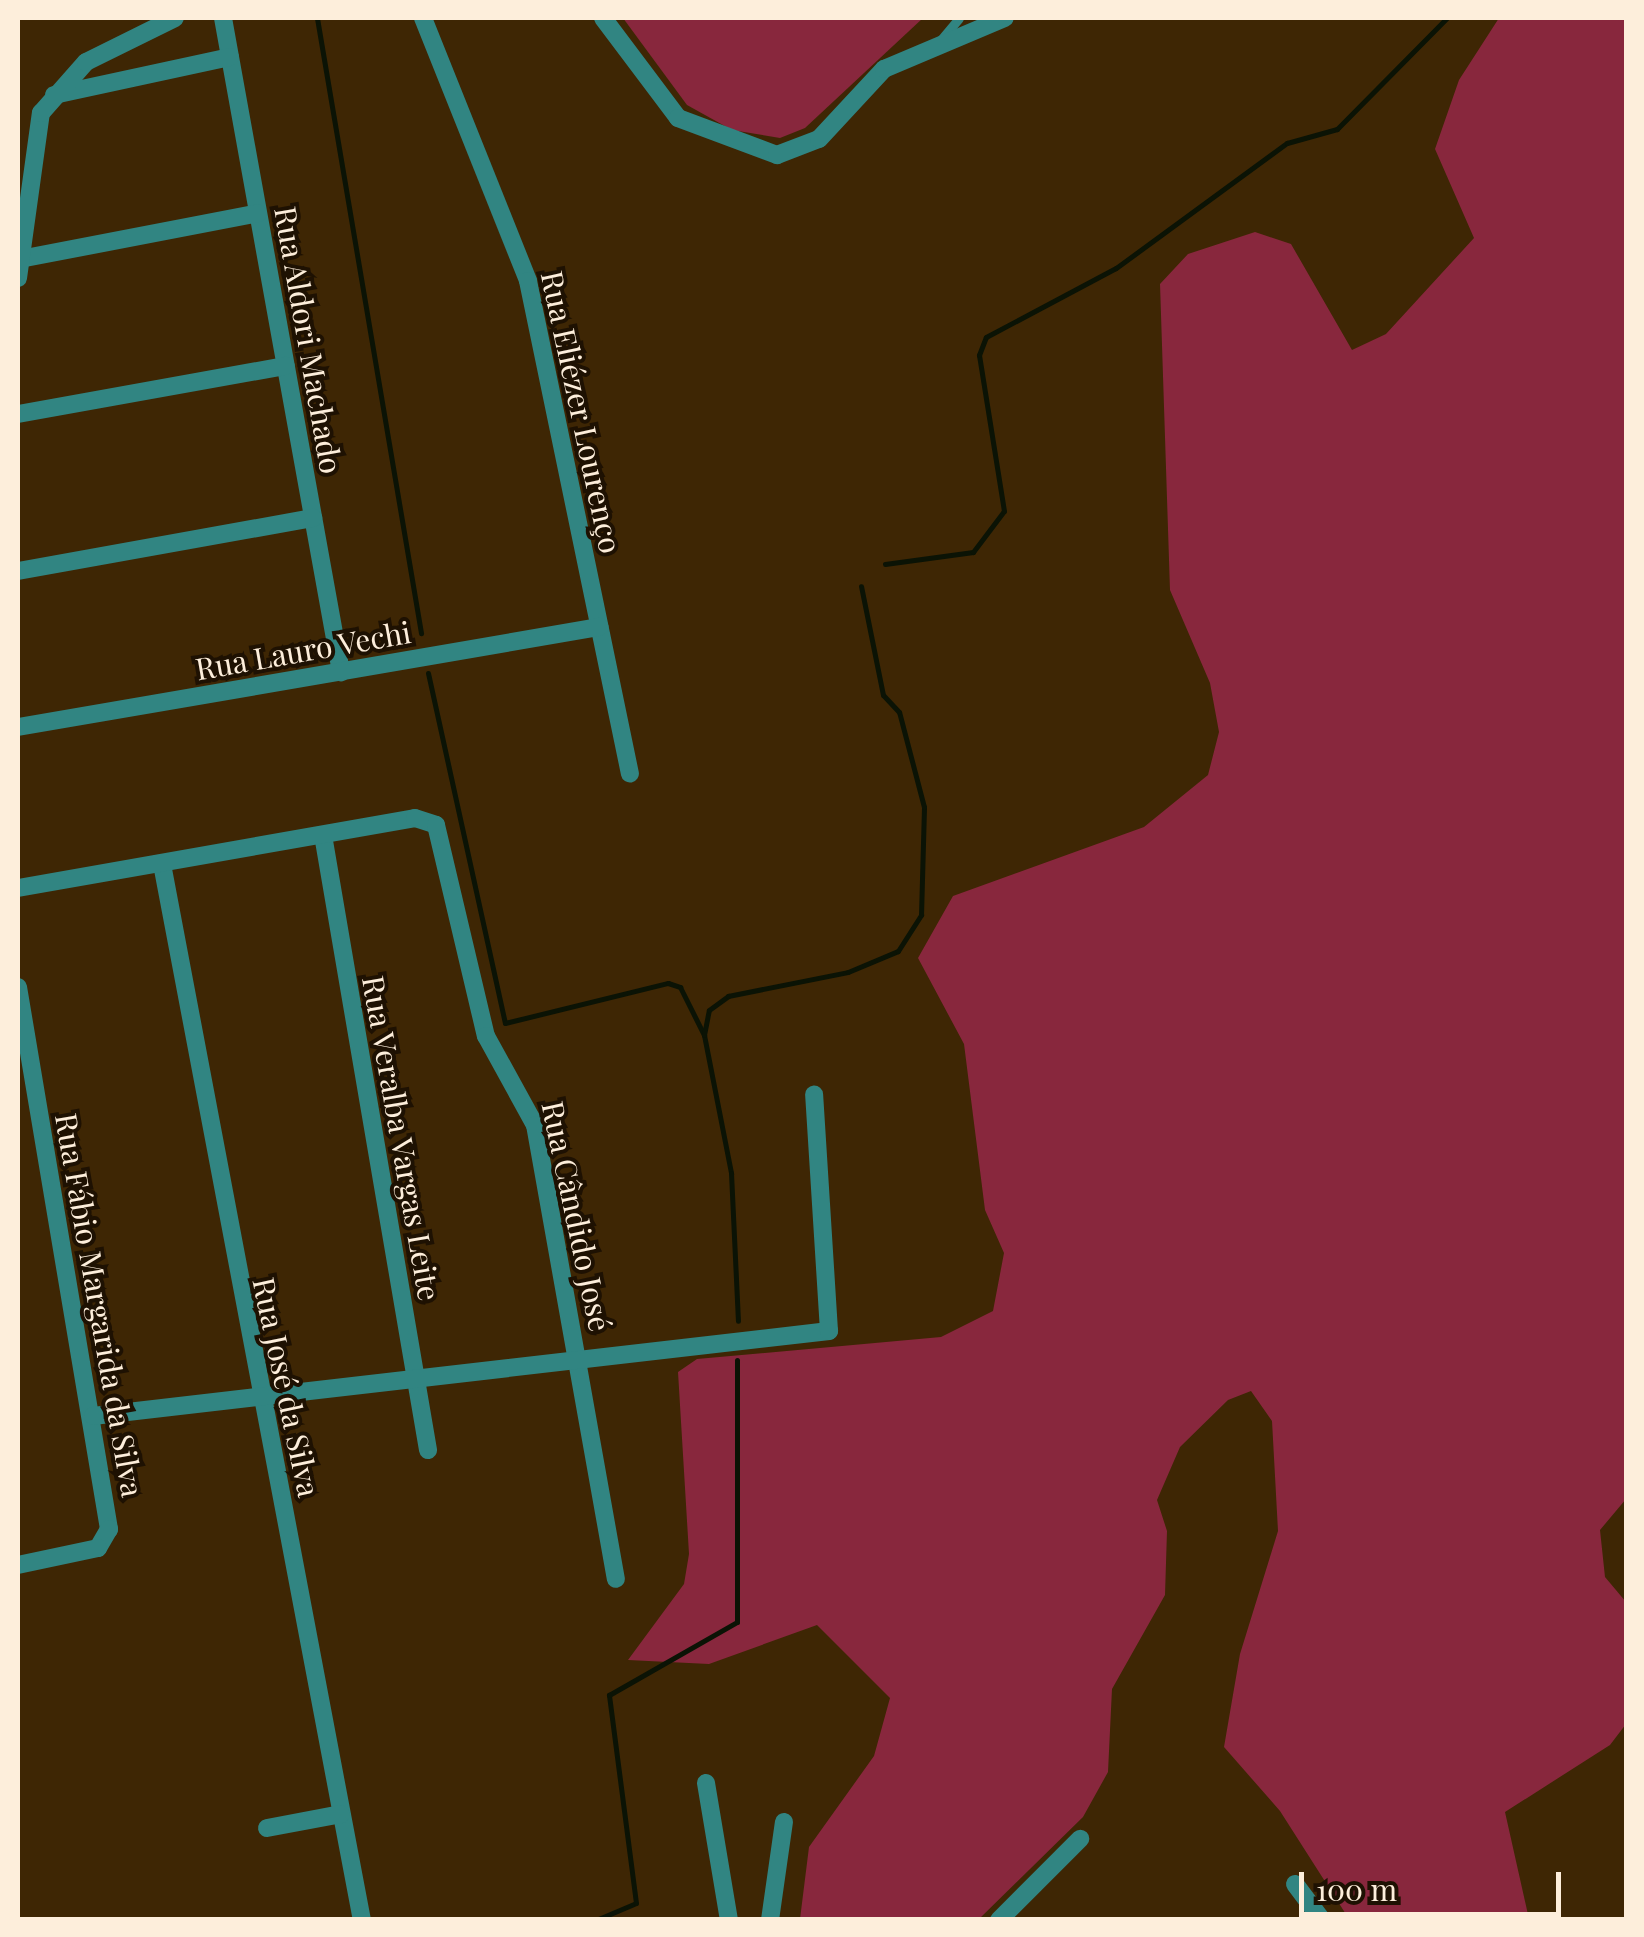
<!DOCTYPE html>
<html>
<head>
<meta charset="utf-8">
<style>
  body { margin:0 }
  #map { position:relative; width:1644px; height:1937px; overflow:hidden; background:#3e2604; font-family:"Playfair Display",serif }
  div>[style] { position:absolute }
  .green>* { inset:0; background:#88273d }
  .stream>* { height:5px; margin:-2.5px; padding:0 2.5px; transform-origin:2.5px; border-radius:2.5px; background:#0b1305 }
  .lane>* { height:9px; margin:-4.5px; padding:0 4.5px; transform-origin:4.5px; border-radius:4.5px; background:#318582 }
  .street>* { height:18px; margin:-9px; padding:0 9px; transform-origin:9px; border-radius:9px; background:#318582 }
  span { translate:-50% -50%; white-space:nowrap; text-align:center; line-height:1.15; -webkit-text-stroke:8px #1e1102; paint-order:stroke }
  .street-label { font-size:30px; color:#fdeedb }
  .frame { position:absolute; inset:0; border:20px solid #fdeedb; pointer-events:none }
  .scale { position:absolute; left:1299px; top:1872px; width:262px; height:45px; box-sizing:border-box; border:5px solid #fdeedb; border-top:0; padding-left:12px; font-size:30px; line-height:35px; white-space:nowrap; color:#fdeedb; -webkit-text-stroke:8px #1e1102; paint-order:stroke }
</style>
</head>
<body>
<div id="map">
  <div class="green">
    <div style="clip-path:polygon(623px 18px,923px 18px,805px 128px,780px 138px,732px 130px,687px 105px)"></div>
    <div style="clip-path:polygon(1499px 18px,1626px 18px,1626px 1499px,1600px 1530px,1605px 1577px,1626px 1602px,1626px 1724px,1610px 1745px,1505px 1812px,1529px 1919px,1349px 1919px,1280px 1811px,1224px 1747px,1240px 1654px,1278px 1531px,1272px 1421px,1251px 1391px,1228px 1400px,1180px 1447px,1157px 1500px,1167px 1531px,1165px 1595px,1112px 1689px,1108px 1772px,1083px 1817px,979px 1919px,800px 1919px,809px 1847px,874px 1756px,890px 1698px,817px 1625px,709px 1664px,628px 1660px,684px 1584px,689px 1554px,678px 1372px,697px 1359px,941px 1337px,993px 1311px,1004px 1253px,985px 1210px,964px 1044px,918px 958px,953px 896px,1144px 827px,1208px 775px,1219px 732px,1210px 683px,1170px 590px,1160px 284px,1188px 254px,1255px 232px,1291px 244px,1352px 350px,1386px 334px,1474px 238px,1435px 149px,1459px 80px)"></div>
  </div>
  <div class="stream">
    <div style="left:317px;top:18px;width:624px;rotate:80.4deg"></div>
    <div style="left:885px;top:564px;width:89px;rotate:-7.8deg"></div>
    <div style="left:973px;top:552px;width:51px;rotate:-52.9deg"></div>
    <div style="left:1004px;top:511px;width:158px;rotate:-99.1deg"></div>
    <div style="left:979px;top:355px;width:19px;rotate:-69deg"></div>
    <div style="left:986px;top:337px;width:147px;rotate:-28deg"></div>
    <div style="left:1116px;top:268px;width:212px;rotate:-36.2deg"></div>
    <div style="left:1287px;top:143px;width:52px;rotate:-15.6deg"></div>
    <div style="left:1337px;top:129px;width:156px;rotate:-45.3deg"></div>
    <div style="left:428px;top:673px;width:358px;rotate:77.6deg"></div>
    <div style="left:505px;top:1023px;width:168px;rotate:-13.8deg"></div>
    <div style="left:668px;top:983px;width:13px;rotate:18deg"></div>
    <div style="left:680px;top:987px;width:54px;rotate:63.4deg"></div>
    <div style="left:704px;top:1035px;width:141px;rotate:78.9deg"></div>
    <div style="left:731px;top:1173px;width:148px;rotate:87.3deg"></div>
    <div style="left:704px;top:1035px;width:25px;rotate:-79deg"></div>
    <div style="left:709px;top:1010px;width:24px;rotate:-36deg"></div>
    <div style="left:728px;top:996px;width:122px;rotate:-11.3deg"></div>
    <div style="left:848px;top:972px;width:54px;rotate:-22.8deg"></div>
    <div style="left:898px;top:951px;width:43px;rotate:-57.4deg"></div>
    <div style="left:921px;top:915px;width:108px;rotate:-88.4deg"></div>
    <div style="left:924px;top:807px;width:98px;rotate:-104.7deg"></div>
    <div style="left:899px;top:712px;width:23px;rotate:-133deg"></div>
    <div style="left:883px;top:695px;width:111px;rotate:-101.4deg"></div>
    <div style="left:596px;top:1920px;width:43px;rotate:-23deg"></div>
    <div style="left:636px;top:1903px;width:210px;rotate:-97.4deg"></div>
    <div style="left:609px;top:1695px;width:147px;rotate:-29.7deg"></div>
    <div style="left:737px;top:1622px;width:262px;rotate:-90deg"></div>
  </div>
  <div class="lane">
    <div style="left:939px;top:42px;width:31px;rotate:-50deg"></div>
  </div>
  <div class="street">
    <div style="left:223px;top:18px;width:665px;rotate:79.77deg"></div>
    <div style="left:423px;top:18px;width:283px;rotate:68.2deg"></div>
    <div style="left:528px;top:281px;width:503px;rotate:78.31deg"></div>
    <div style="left:603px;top:18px;width:125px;rotate:53.1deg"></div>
    <div style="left:678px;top:118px;width:106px;rotate:20.5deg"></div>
    <div style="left:777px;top:155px;width:45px;rotate:-20.9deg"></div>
    <div style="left:819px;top:139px;width:96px;rotate:-47.1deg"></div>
    <div style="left:884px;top:69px;width:131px;rotate:-22.9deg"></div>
    <div style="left:54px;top:95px;width:180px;rotate:-12.2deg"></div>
    <div style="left:20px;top:259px;width:242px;rotate:-10.9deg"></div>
    <div style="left:18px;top:278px;width:167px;rotate:-82.1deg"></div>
    <div style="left:41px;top:113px;width:68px;rotate:-48.6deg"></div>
    <div style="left:86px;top:62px;width:99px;rotate:-26.3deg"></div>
    <div style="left:18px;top:414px;width:272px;rotate:-10.2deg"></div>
    <div style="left:18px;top:571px;width:300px;rotate:-10.2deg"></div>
    <div style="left:18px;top:727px;width:590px;rotate:-9.77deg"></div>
    <div style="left:323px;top:835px;width:624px;rotate:80.31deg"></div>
    <div style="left:162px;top:864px;width:1075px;rotate:79.28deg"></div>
    <div style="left:18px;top:888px;width:403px;rotate:-10deg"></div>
    <div style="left:415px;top:818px;width:22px;rotate:18deg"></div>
    <div style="left:436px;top:825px;width:217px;rotate:76.7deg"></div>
    <div style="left:486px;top:1036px;width:102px;rotate:61.2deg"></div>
    <div style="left:535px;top:1125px;width:461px;rotate:79.9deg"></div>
    <div style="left:18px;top:987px;width:550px;rotate:80.47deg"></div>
    <div style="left:109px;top:1529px;width:22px;rotate:120deg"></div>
    <div style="left:98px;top:1548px;width:82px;rotate:168deg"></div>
    <div style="left:93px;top:1416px;width:741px;rotate:-6.59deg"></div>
    <div style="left:829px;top:1331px;width:237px;rotate:-93.6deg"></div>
    <div style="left:706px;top:1783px;width:139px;rotate:80.5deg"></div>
    <div style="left:267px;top:1828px;width:75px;rotate:-10.7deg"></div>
    <div style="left:1295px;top:1884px;width:45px;rotate:53.1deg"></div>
    <div style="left:770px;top:1920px;width:99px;rotate:-81.9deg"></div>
    <div style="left:999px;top:1920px;width:115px;rotate:-45deg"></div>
  </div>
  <div class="street-label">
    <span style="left:309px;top:340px;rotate:80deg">Rua Aldori Machado</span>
    <span style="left:582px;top:412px;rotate:78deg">Rua Eliézer Lourenço</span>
    <span style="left:303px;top:650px;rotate:-10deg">Rua Lauro Vechi</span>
    <span style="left:402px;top:1138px;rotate:80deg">Rua Veralba Vargas Leite</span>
    <span style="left:577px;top:1216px;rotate:78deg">Rua Cândido José</span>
    <span style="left:100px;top:1305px;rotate:80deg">Rua Fábio Margarida da Silva</span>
    <span style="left:287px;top:1387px;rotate:78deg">Rua José da Silva</span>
  </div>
  <div class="frame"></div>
  <div class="scale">100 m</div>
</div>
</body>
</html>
